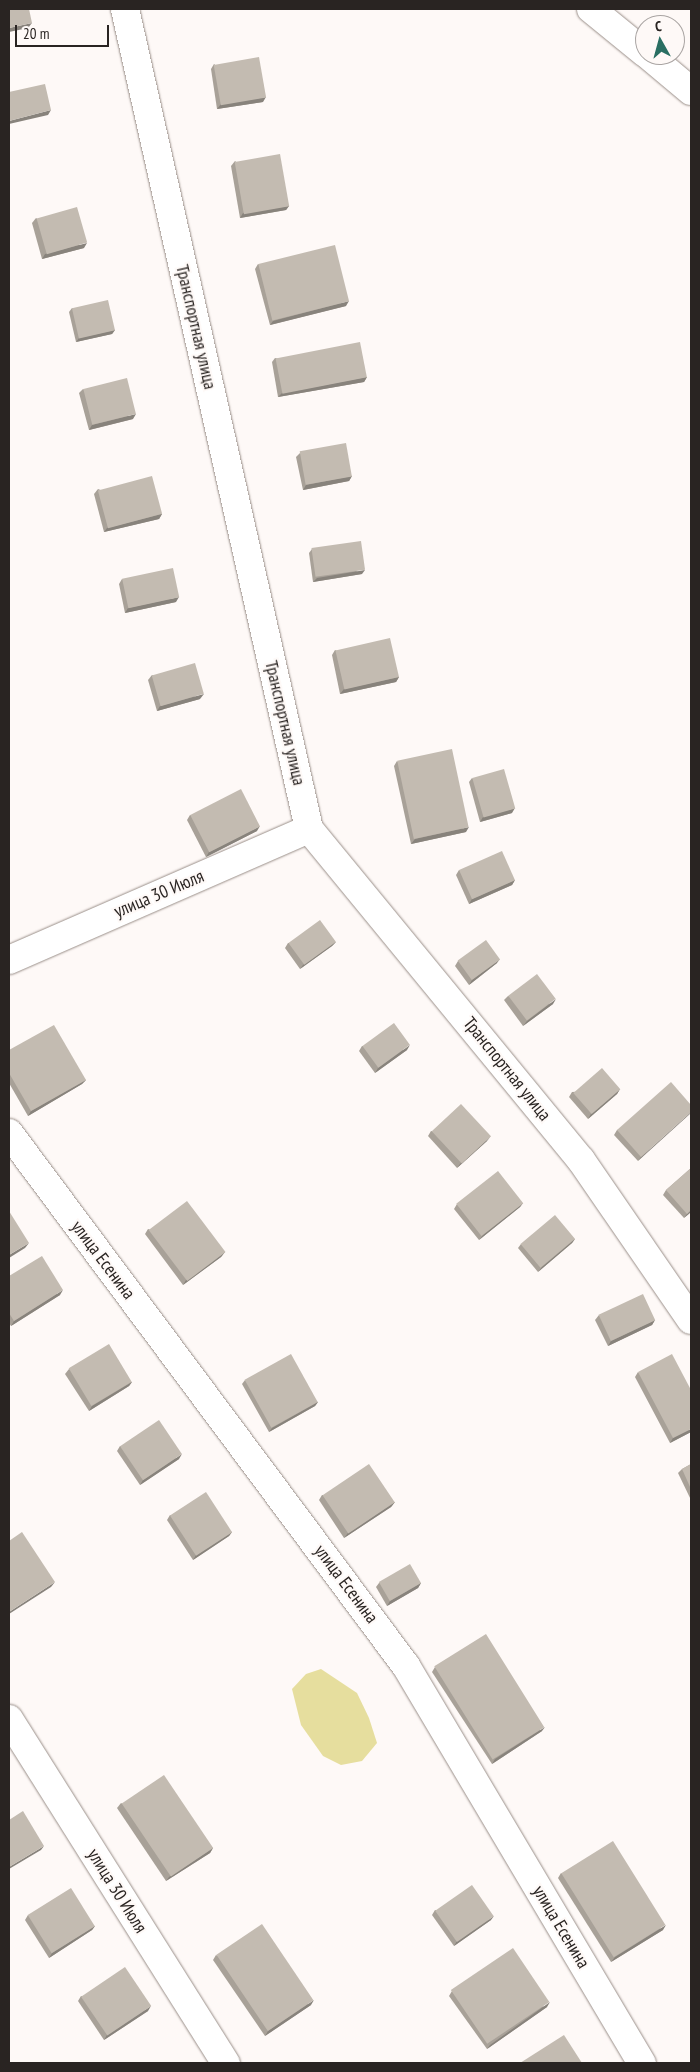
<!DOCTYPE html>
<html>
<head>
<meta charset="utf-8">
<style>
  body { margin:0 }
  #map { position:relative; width:700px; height:2072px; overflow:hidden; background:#fef9f7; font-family:"PT Sans Narrow",sans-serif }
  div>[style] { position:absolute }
  .green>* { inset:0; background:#e6de9e }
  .roads { filter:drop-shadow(0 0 1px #9a8f89) drop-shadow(0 0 1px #9a8f89) }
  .minor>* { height:28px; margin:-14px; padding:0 14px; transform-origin:14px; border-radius:14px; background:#fff }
  .wall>* { inset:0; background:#a8a198 }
  .shaded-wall>* { inset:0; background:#88837c }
  .building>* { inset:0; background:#c3bbb1; transform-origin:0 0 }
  span { translate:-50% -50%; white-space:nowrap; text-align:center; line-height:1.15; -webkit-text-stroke:4px #fef9f7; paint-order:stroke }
  .street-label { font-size:18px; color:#292422 }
  .frame { position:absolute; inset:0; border:10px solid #292422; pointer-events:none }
  .north { position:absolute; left:635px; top:15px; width:50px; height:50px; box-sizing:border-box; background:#fef9f7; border:1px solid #a9a4a2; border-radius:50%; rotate:353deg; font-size:14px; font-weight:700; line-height:20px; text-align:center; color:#292422 }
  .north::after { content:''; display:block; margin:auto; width:18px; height:22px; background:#2a6f63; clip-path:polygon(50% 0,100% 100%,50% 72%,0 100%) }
  .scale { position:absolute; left:15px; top:25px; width:94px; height:22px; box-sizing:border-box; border:2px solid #292422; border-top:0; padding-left:6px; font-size:15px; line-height:18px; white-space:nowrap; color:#292422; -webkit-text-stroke:4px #fef9f7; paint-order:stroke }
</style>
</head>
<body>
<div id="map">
  <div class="green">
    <div style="clip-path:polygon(321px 1669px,357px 1693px,369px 1718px,377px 1743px,362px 1761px,341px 1765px,323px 1756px,301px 1725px,292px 1689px,306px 1674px)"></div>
  </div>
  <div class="roads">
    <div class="minor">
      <div style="left:125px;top:9px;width:840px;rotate:77.35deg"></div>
      <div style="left:309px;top:829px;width:428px;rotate:50.6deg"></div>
      <div style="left:581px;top:1160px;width:194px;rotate:55.5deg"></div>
      <div style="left:591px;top:9px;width:70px;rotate:39.2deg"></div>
      <div style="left:648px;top:55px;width:56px;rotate:39.9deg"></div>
      <div style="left:9px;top:960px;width:327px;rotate:-23.6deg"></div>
      <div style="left:9px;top:1133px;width:665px;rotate:53.32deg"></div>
      <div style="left:406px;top:1666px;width:462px;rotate:59.3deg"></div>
      <div style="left:9px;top:1719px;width:407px;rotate:57.8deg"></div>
    </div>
  </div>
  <div class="wall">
    <div style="clip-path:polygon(214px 64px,263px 102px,217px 109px,211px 69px)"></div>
    <div style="clip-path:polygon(235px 161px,289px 206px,286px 210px,240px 218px,231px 166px)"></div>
    <div style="clip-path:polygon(36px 218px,84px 248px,42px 259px,32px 223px)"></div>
    <div style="clip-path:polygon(258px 264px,346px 306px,270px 325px,255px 269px)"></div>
    <div style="clip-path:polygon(72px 308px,115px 330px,112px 334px,76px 342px,69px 312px)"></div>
    <div style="clip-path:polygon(275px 358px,367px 377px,364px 382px,278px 397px,272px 362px)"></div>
    <div style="clip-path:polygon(83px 389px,133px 419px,89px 430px,79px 393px)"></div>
    <div style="clip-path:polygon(300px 453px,352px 476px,349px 481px,303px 490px,296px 457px)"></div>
    <div style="clip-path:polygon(98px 489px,162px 514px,159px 519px,104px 532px,94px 494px)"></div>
    <div style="clip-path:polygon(312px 549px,362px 574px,313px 582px,309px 553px)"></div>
    <div style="clip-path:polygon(122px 579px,176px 602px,125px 613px,119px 584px)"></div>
    <div style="clip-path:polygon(335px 650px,399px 677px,396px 682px,340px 694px,332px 655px)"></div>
    <div style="clip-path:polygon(152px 675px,200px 699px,157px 711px,148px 680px)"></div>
    <div style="clip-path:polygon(397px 761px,466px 832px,411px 844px,394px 766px)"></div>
    <div style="clip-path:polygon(472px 778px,512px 813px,480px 822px,469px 782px)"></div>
    <div style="clip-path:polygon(190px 815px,257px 831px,206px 857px,187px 820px)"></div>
    <div style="clip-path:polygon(459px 870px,515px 880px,512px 885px,469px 904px,456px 875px)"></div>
    <div style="clip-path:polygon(336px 942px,332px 946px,300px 969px,285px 948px,288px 943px)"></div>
    <div style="clip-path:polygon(458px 961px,497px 963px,469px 985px,455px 966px)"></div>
    <div style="clip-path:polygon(508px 996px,553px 1004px,523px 1026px,504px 1000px)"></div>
    <div style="clip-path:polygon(362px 1046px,407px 1050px,375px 1073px,359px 1051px)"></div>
    <div style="clip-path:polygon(9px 1050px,86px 1080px,82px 1084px,28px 1116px,9px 1083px)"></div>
    <div style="clip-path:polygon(620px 1089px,617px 1094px,588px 1119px,569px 1097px,572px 1092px)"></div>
    <div style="clip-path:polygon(691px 1105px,638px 1161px,614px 1135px,617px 1130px)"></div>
    <div style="clip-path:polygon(431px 1131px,487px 1141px,457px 1168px,428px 1136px)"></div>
    <div style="clip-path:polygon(691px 1168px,691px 1212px,684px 1218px,663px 1195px,666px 1190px)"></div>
    <div style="clip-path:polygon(523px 1203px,520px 1207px,479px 1240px,454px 1209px,457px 1204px)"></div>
    <div style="clip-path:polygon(148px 1229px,225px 1252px,221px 1257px,183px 1285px,145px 1234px)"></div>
    <div style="clip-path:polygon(575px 1239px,572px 1243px,538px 1272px,518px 1248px,521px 1244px)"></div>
    <div style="clip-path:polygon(9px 1276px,60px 1295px,11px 1326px,9px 1323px)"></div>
    <div style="clip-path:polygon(599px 1315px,655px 1320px,652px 1325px,608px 1346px,595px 1320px)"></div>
    <div style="clip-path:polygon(69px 1369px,132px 1382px,129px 1386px,89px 1411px,65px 1374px)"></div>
    <div style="clip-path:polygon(638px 1372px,691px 1432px,670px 1443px,635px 1377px)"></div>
    <div style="clip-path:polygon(245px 1380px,318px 1402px,315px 1406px,269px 1432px,242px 1384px)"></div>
    <div style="clip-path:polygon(120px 1446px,179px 1459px,140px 1485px,117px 1451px)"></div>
    <div style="clip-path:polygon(691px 1464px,691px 1500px,678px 1473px,682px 1469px)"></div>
    <div style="clip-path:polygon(322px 1495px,395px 1502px,391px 1507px,344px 1538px,319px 1500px)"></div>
    <div style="clip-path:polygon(170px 1515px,232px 1532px,229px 1536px,193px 1560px,167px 1520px)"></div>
    <div style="clip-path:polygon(379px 1583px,421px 1583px,418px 1588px,387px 1606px,376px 1587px)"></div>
    <div style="clip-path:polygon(435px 1667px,542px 1731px,492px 1764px,432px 1672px)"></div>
    <div style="clip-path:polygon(121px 1803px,213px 1848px,210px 1853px,166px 1881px,117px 1808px)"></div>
    <div style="clip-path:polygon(561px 1873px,663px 1930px,611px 1962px,558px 1878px)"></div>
    <div style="clip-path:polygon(435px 1910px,491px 1920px,454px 1946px,432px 1915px)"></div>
    <div style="clip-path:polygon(28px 1915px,95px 1926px,92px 1930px,49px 1958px,25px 1920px)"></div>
    <div style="clip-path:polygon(216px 1955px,311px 2005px,265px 2036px,213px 1960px)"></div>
    <div style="clip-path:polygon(452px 1991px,547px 2007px,487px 2049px,449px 1996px)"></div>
    <div style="clip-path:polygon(81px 1996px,148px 2011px,104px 2040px,78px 2001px)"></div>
  </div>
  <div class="shaded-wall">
    <div style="clip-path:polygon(32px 23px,28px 28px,9px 32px,9px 28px)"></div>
    <div style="clip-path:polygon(266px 97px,263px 102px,217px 109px,221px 104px)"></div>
    <div style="clip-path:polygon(51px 110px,48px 115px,9px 124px,9px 121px)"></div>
    <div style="clip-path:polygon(289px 206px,286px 210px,240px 218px,243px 213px)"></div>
    <div style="clip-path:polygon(87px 243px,84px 248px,42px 259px,45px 254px)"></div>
    <div style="clip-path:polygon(349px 301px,346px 306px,270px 325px,273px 321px)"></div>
    <div style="clip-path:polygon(115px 330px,112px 334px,76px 342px,79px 338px)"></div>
    <div style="clip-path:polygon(367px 377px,364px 382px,278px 397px,282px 393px)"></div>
    <div style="clip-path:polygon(136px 414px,133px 419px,89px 430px,92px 425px)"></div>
    <div style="clip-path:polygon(352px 476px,349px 481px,303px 490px,306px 485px)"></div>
    <div style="clip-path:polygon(162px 514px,159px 519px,104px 532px,107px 528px)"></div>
    <div style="clip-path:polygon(365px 570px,362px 574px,313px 582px,317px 578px)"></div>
    <div style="clip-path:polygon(179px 597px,176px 602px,125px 613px,128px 608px)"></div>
    <div style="clip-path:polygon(399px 677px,396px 682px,340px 694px,344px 689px)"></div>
    <div style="clip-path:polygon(204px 694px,200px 699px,157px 711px,160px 706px)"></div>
    <div style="clip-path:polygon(515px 808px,512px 813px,480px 822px,483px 817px)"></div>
    <div style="clip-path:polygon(260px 826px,257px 831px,206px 857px,209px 852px)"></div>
    <div style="clip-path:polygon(469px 827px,466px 832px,411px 844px,415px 839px)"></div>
    <div style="clip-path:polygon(515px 880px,512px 885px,469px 904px,472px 899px)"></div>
    <div style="clip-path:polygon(336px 942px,332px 946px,300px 969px,303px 965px)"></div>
    <div style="clip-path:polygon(500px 959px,497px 963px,469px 985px,472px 980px)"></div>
    <div style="clip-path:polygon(556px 999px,553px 1004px,523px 1026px,527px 1021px)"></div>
    <div style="clip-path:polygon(410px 1045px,407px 1050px,375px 1073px,378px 1068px)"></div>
    <div style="clip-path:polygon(86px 1080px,82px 1084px,28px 1116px,31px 1111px)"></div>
    <div style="clip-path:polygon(620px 1089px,617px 1094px,588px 1119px,591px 1114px)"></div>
    <div style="clip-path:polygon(691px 1112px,691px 1113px,638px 1161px,641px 1157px)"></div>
    <div style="clip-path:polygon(491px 1136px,487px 1141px,457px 1168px,460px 1164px)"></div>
    <div style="clip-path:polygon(523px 1203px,520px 1207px,479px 1240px,483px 1235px)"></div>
    <div style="clip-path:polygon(691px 1210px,691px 1212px,684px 1218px,687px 1214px)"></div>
    <div style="clip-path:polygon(575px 1239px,572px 1243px,538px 1272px,542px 1267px)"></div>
    <div style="clip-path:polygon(29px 1243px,25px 1248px,9px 1258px,9px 1255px)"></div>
    <div style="clip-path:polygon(225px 1252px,221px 1257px,183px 1285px,186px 1280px)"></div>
    <div style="clip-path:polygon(63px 1290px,60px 1295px,11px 1326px,14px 1321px)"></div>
    <div style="clip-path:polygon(655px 1320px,652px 1325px,608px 1346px,611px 1341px)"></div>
    <div style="clip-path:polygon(132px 1382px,129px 1386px,89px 1411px,92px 1406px)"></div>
    <div style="clip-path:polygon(318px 1402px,315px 1406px,269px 1432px,272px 1428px)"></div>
    <div style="clip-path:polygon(691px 1429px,691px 1432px,670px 1443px,673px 1438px)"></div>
    <div style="clip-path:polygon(182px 1454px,179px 1459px,140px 1485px,143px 1480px)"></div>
    <div style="clip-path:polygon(395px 1502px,391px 1507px,344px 1538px,348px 1533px)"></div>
    <div style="clip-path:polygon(232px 1532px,229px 1536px,193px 1560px,196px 1555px)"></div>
    <div style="clip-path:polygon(55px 1582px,51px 1587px,9px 1614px,9px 1612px)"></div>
    <div style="clip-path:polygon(421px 1583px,418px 1588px,387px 1606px,390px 1601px)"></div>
    <div style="clip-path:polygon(545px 1727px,542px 1731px,492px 1764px,495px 1759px)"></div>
    <div style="clip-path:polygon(44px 1846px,41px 1850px,9px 1869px,9px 1867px)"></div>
    <div style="clip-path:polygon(213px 1848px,210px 1853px,166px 1881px,169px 1877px)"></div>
    <div style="clip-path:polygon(494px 1916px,491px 1920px,454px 1946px,457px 1941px)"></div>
    <div style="clip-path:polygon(666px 1925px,663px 1930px,611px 1962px,615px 1957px)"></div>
    <div style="clip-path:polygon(95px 1926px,92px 1930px,49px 1958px,52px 1953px)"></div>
    <div style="clip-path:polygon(314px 2000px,311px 2005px,265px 2036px,268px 2031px)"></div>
    <div style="clip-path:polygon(550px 2002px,547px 2007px,487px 2049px,490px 2045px)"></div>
    <div style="clip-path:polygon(151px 2006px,148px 2011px,104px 2040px,107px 2035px)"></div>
  </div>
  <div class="building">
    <div style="clip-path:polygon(9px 9px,29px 9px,32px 23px,9px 28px)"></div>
    <div style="left:259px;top:57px;width:41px;height:46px;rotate:80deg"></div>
    <div style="clip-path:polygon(45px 84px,51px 110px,9px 121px,9px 92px)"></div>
    <div style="left:280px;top:154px;width:53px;height:46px;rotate:80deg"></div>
    <div style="left:77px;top:207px;width:37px;height:42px;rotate:74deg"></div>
    <div style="left:335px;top:245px;width:58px;height:79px;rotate:76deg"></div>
    <div style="left:108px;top:300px;width:31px;height:37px;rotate:77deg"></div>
    <div style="left:360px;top:342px;width:36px;height:86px;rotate:79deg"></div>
    <div style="left:127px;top:378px;width:37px;height:45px;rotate:76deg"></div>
    <div style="left:346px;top:443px;width:34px;height:47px;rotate:80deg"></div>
    <div style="left:152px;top:476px;width:39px;height:56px;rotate:75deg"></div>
    <div style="left:361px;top:541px;width:29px;height:50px;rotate:82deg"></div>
    <div style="left:173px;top:568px;width:30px;height:52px;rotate:78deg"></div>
    <div style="left:390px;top:638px;width:40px;height:56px;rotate:77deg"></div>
    <div style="left:195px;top:663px;width:32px;height:45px;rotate:74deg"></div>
    <div style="left:452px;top:749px;width:80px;height:56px;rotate:78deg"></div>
    <div style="left:504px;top:769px;width:41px;height:33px;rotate:74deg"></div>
    <div style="left:241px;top:789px;width:42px;height:57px;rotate:63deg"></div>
    <div style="left:502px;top:851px;width:32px;height:47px;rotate:66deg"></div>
    <div style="left:320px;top:920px;width:27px;height:39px;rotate:54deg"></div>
    <div style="left:486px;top:940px;width:24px;height:35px;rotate:54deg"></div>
    <div style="left:537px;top:974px;width:31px;height:36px;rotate:53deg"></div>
    <div style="left:394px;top:1023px;width:27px;height:39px;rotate:54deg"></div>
    <div style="clip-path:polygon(54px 1025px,86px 1080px,31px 1111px,9px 1073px,9px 1050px)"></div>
    <div style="left:602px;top:1068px;width:28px;height:38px;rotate:49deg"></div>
    <div style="clip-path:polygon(671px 1082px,691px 1105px,691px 1112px,641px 1157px,617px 1130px)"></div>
    <div style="left:461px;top:1104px;width:44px;height:40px;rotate:47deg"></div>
    <div style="clip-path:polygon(691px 1168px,691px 1210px,687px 1214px,666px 1190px)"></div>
    <div style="left:498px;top:1171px;width:41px;height:53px;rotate:52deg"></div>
    <div style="left:187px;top:1201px;width:64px;height:48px;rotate:53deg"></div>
    <div style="clip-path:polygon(9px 1211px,29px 1243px,9px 1255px)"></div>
    <div style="left:555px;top:1215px;width:31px;height:45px;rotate:50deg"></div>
    <div style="clip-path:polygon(42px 1256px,63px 1290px,14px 1321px,9px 1313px,9px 1276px)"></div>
    <div style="left:643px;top:1294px;width:29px;height:49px;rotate:65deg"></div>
    <div style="left:109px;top:1344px;width:44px;height:47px;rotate:59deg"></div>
    <div style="left:291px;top:1354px;width:55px;height:53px;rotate:61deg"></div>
    <div style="clip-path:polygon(672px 1354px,691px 1390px,691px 1429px,673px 1438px,638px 1372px)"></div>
    <div style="left:159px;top:1420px;width:41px;height:47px;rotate:56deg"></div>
    <div style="left:369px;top:1464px;width:46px;height:56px;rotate:56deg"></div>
    <div style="clip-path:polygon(691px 1464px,691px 1489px,682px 1469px)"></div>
    <div style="left:206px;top:1492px;width:48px;height:43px;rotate:57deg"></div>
    <div style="clip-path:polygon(22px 1532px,55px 1582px,9px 1612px,9px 1541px)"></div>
    <div style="left:410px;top:1564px;width:22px;height:36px;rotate:60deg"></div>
    <div style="left:486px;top:1634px;width:110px;height:61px;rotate:58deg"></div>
    <div style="left:164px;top:1775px;width:88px;height:51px;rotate:56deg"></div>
    <div style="clip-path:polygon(23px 1811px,44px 1846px,9px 1867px,9px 1820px)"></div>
    <div style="left:613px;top:1841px;width:99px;height:61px;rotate:58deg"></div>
    <div style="left:472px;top:1885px;width:38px;height:45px;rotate:55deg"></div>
    <div style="left:71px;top:1888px;width:45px;height:51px;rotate:58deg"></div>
    <div style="left:262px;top:1924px;width:92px;height:55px;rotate:56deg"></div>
    <div style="left:513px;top:1948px;width:65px;height:75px;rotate:56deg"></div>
    <div style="left:125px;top:1967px;width:47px;height:53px;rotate:56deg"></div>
    <div style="clip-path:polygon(564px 2035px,582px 2063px,520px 2063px)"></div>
  </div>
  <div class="street-label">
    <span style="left:196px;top:327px;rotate:77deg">Транспортная улица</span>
    <span style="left:285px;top:723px;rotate:77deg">Транспортная улица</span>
    <span style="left:159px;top:894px;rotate:-23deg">улица 30 Июля</span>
    <span style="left:507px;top:1069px;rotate:51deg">Транспортная улица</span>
    <span style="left:103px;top:1260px;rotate:53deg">улица Есенина</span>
    <span style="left:346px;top:1584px;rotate:53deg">улица Есенина</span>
    <span style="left:117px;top:1891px;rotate:58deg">улица 30 Июля</span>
    <span style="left:561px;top:1927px;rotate:59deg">улица Есенина</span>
  </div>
  <div class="frame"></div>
  <div class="north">С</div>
  <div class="scale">20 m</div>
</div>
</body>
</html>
